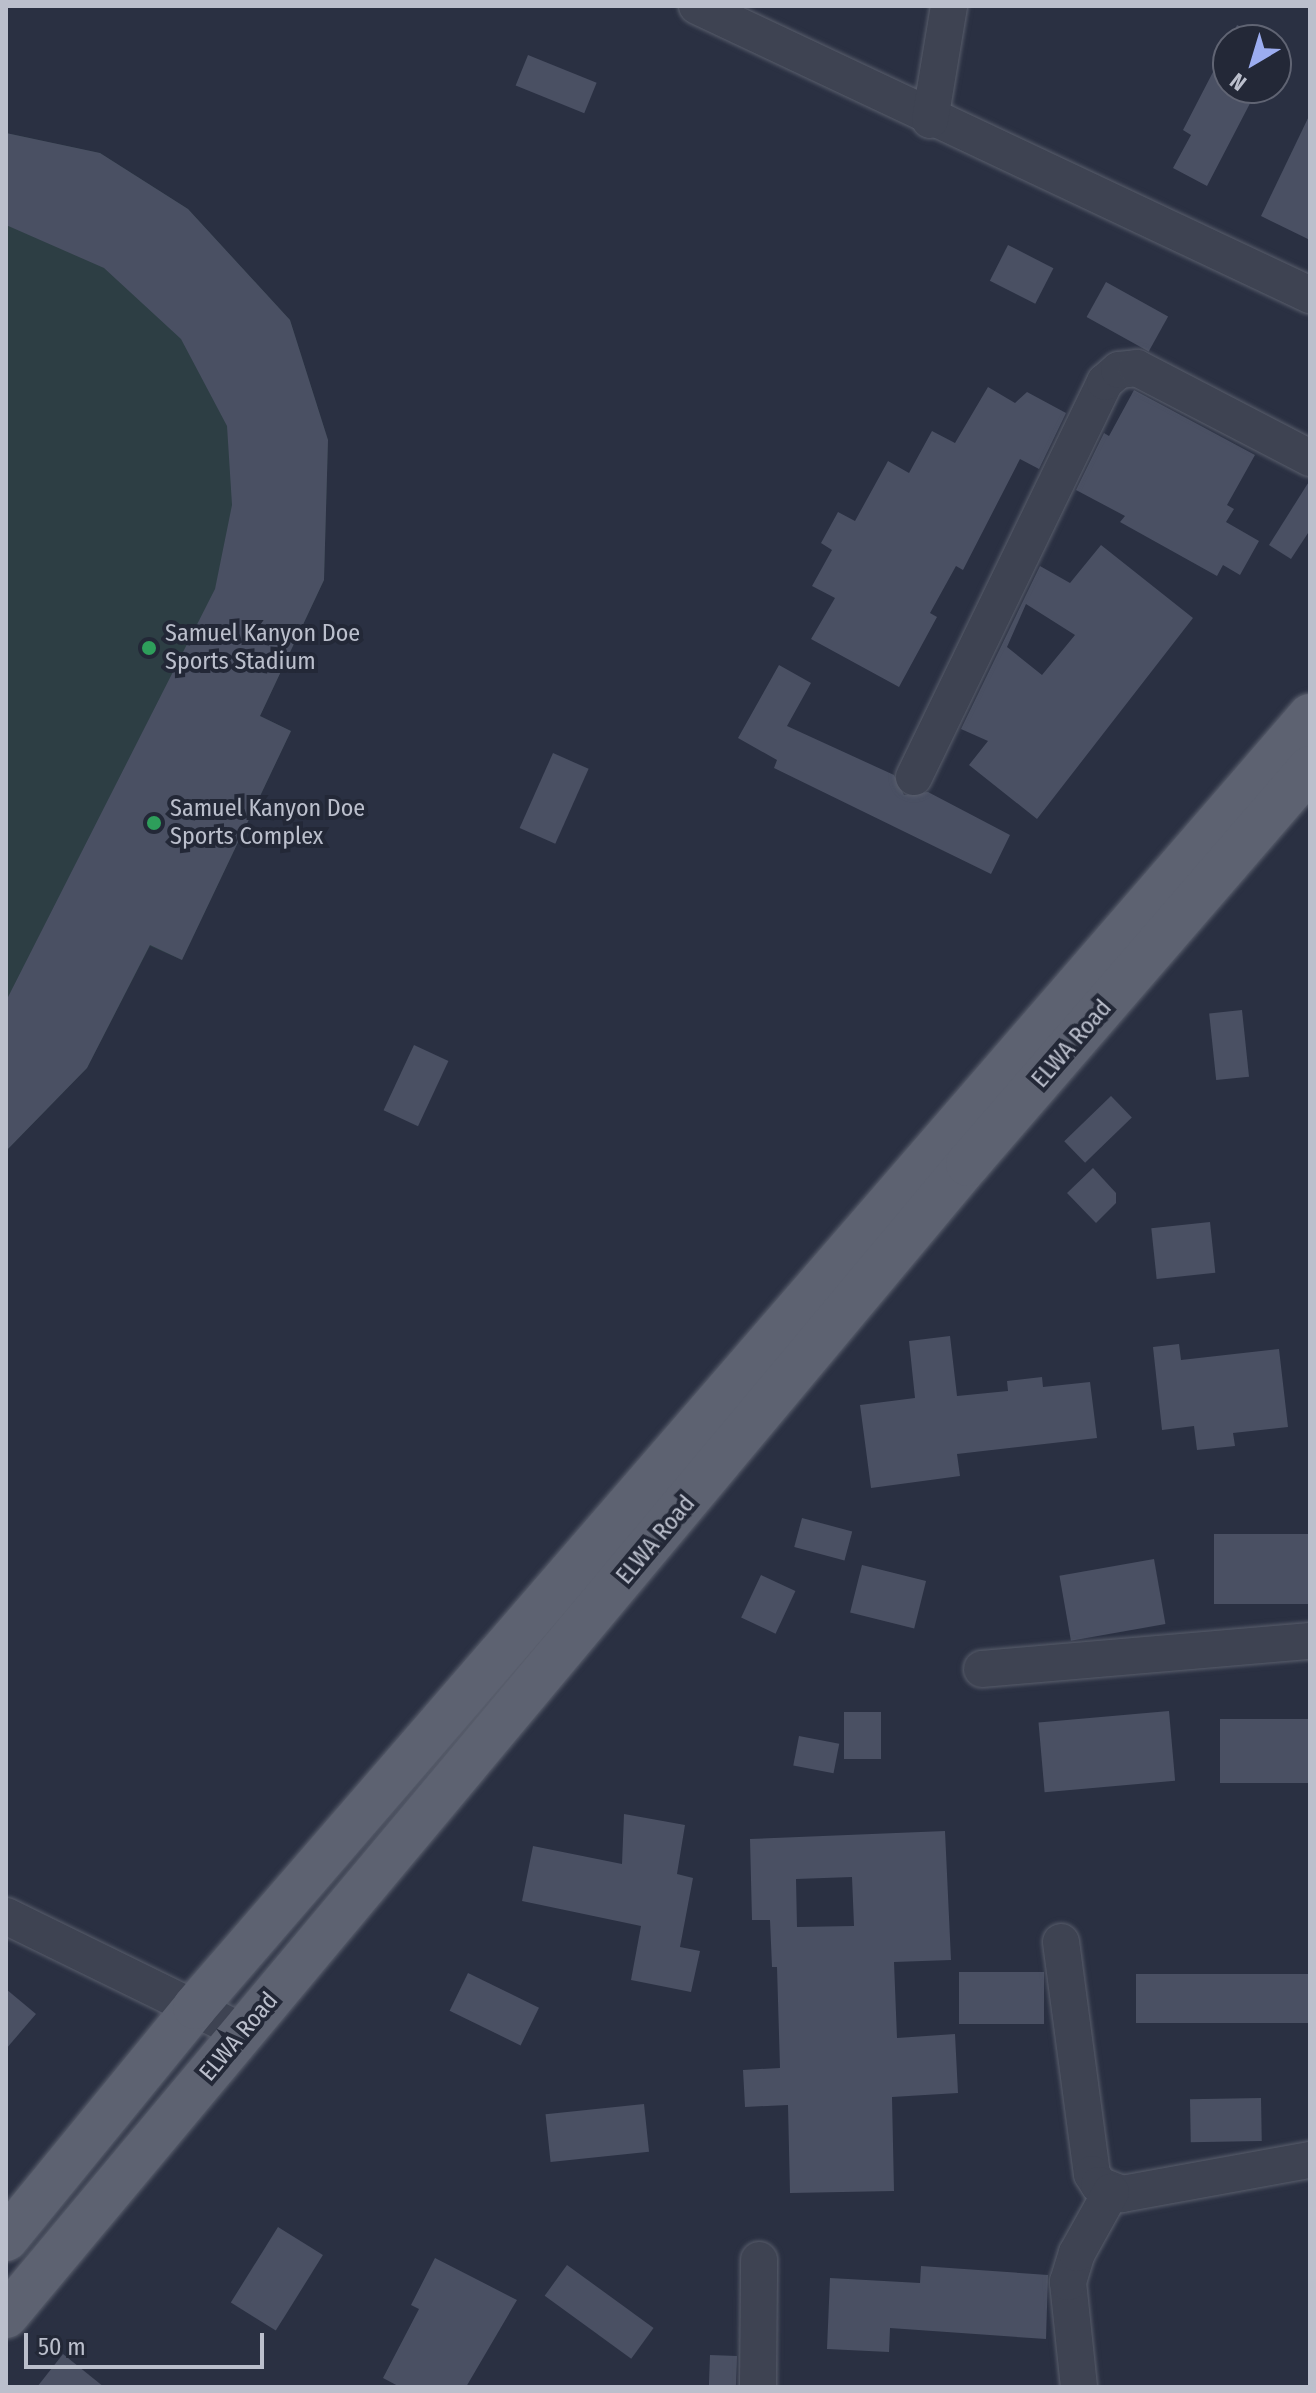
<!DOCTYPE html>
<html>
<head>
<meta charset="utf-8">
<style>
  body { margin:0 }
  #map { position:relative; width:1316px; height:2393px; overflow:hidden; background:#2a3042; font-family:"Fira Sans Condensed",sans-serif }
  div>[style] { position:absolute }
  .green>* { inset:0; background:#2d3e44 }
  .building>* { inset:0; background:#4a5063; transform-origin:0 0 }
  .roads { filter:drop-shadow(0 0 2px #595e6c) drop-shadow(0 0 2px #595e6c) }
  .minor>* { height:36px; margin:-18px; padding:0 18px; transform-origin:18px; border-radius:18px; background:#3e4352 }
  .primary>* { height:44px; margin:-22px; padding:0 22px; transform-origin:22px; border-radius:22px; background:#5d6271 }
  .dots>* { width:22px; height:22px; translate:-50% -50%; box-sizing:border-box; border:4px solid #232837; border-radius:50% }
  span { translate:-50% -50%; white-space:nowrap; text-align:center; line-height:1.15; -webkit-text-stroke:8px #232837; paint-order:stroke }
  .poi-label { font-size:24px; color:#bbbfcc }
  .left { translate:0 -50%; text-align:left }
  .street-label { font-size:24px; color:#bbbfcc }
  .frame { position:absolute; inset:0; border:8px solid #bbbfcc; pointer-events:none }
  .north { position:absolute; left:1212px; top:24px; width:80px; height:80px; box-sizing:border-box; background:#232837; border:2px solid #606473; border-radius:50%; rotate:218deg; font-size:22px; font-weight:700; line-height:32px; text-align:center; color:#bbbfcc }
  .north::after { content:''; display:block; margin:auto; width:28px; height:36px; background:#9cadf0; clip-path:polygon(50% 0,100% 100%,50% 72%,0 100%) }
  .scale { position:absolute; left:24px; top:2333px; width:240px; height:36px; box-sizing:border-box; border:4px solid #bbbfcc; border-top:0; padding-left:10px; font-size:24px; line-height:28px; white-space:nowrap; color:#bbbfcc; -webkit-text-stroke:6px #232837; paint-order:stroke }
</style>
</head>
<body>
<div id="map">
  <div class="green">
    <div style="clip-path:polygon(6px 133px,100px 153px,188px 209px,290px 320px,328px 440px,324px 580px,260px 716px,291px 731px,182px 960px,150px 946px,87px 1068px,6px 1151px)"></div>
  </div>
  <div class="building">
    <div style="clip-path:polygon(1237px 25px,1267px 40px,1230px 40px)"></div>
    <div style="clip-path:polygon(1228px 43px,1228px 88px,1258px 88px,1207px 186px,1173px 168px,1191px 135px,1183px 130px)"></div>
    <div style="left:528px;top:55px;width:74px;height:33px;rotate:22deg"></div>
    <div style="clip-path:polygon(1310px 114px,1310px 240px,1261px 216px)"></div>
    <div style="clip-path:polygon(6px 133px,100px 153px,188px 209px,290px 320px,328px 440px,324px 580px,260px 716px,291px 731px,182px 960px,150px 945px,87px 1068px,6px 1151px,6px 1001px,215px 589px,232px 505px,227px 426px,181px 339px,104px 268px,6px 225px)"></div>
    <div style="left:1008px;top:245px;width:51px;height:40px;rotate:27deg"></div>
    <div style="left:1106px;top:282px;width:71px;height:40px;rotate:29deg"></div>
    <div style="clip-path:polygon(988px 387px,1015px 403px,1027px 392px,1066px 413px,1039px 469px,1020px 459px,963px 570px,956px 566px,930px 613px,937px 617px,899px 687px,811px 639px,835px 598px,812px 586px,832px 550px,821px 543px,838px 512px,855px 521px,888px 461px,909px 473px,932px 431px,955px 443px)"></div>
    <div style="clip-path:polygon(1134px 390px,1255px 455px,1227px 505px,1234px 509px,1226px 522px,1259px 541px,1240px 575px,1223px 565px,1217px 576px,1120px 522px,1125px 516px,1076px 490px,1104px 433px,1109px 436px)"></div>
    <div style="clip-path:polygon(1310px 480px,1310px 530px,1291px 559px,1269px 545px)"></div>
    <div style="clip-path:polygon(evenodd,1101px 545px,1193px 618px,1037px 819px,969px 765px,988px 741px,961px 729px,1040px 566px,1070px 583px,1101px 545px,1026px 604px,1075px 635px,1042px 675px,1007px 647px,1026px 604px)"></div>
    <div style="clip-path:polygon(779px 665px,811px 683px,787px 726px,894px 775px,904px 795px,928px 792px,1010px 835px,991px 874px,774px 768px,777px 760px,738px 738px)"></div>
    <div style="left:553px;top:753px;width:39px;height:82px;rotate:24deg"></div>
    <div style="left:1242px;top:1010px;width:67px;height:33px;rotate:84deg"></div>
    <div style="left:414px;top:1045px;width:38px;height:72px;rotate:25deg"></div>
    <div style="left:1111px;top:1096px;width:30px;height:65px;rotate:46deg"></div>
    <div style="clip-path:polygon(1093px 1168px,1116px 1193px,1116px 1203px,1096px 1223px,1067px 1193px)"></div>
    <div style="left:1210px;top:1222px;width:51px;height:59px;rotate:84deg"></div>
    <div style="clip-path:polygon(950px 1336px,957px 1396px,1008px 1391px,1007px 1381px,1042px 1377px,1043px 1387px,1090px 1382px,1097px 1438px,957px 1454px,960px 1476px,871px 1488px,860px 1405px,915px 1398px,909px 1341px)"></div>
    <div style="clip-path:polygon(1179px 1344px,1181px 1360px,1279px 1349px,1288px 1427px,1233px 1433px,1235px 1446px,1197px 1450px,1194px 1426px,1162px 1430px,1153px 1347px)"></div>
    <div style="left:802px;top:1518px;width:52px;height:30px;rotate:15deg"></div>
    <div style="left:1310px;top:1534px;width:70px;height:96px;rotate:90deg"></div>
    <div style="left:1154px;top:1559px;width:66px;height:96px;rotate:80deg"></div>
    <div style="left:862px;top:1565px;width:66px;height:49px;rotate:14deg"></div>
    <div style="left:761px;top:1575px;width:38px;height:47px;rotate:25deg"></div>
    <div style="left:1169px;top:1711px;width:70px;height:131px;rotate:85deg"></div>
    <div style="left:844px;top:1712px;width:37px;height:47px"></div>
    <div style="left:1310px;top:1719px;width:64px;height:90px;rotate:90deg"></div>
    <div style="left:799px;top:1736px;width:41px;height:30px;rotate:11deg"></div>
    <div style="clip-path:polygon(624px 1814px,685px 1825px,677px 1874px,693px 1878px,680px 1947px,700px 1951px,691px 1992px,631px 1980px,641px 1926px,522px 1901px,533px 1846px,622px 1864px)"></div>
    <div style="clip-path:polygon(evenodd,945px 1831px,951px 1960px,894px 1962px,897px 2038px,955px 2034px,958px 2093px,892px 2097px,894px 2191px,790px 2193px,788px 2105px,745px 2107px,743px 2070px,780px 2068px,777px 1967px,772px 1967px,770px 1920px,752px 1920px,750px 1839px,945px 1831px,852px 1877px,854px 1926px,797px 1927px,796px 1879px,852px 1877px)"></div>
    <div style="left:959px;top:1972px;width:85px;height:52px"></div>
    <div style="left:468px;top:1973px;width:79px;height:42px;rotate:26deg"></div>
    <div style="left:1310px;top:1974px;width:49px;height:174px;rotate:90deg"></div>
    <div style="clip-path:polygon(6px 1989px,36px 2014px,6px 2049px)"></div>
    <div style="left:1261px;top:2098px;width:43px;height:71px;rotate:89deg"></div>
    <div style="left:644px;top:2104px;width:48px;height:99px;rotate:84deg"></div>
    <div style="left:278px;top:2227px;width:53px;height:89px;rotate:32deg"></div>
    <div style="clip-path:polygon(435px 2258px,517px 2300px,466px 2387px,400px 2387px,383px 2378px,419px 2309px,411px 2305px)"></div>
    <div style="left:567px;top:2265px;width:107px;height:38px;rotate:36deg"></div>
    <div style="clip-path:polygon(921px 2266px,1048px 2275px,1046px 2339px,890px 2328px,889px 2352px,827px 2349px,830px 2278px,920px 2283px)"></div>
    <div style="clip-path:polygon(63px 2354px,104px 2387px,37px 2387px)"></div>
    <div style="left:710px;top:2355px;width:27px;height:32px;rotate:2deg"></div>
  </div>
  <div class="roads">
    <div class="minor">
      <div style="left:697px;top:6px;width:678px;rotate:25.24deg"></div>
      <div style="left:930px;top:120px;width:116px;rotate:-80.5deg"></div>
      <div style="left:914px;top:777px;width:439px;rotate:-64.2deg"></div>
      <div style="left:1105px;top:382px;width:18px;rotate:-41deg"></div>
      <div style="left:1119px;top:370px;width:18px;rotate:-6deg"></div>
      <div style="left:1137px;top:368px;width:195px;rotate:27.5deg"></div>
      <div style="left:982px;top:1669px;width:329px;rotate:-4.9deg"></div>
      <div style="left:6px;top:1916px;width:264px;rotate:26.1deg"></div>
      <div style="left:1061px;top:1942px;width:234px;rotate:82.4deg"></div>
      <div style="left:1092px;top:2174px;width:13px;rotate:58deg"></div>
      <div style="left:1099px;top:2185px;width:25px;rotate:21deg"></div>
      <div style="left:1122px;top:2194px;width:191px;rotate:-10.3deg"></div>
      <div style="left:758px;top:2387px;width:127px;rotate:-89.5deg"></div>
      <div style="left:1079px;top:2387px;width:106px;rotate:-96deg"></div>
      <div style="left:1068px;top:2282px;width:30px;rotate:-73deg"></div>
      <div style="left:1077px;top:2253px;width:70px;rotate:-60.9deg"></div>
    </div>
    <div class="primary">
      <div style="left:6px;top:2239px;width:299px;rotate:-50.8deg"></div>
      <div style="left:195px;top:2007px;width:1706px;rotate:-49.18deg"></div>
      <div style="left:6px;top:2316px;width:1501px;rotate:-50.14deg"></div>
      <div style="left:968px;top:1164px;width:523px;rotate:-49.18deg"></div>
    </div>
  </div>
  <div class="dots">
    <div style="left:149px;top:648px;background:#2e9e5b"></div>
    <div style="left:154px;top:823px;background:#2e9e5b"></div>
  </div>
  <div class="poi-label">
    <span class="left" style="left:165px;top:648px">Samuel Kanyon Doe<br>Sports Stadium</span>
    <span class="left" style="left:170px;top:823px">Samuel Kanyon Doe<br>Sports Complex</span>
  </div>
  <div class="street-label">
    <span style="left:1072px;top:1044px;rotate:-49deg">ELWA Road</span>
    <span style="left:656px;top:1540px;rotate:-50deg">ELWA Road</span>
    <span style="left:239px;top:2037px;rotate:-50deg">ELWA Road</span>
  </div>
  <div class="frame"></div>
  <div class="north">N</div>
  <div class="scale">50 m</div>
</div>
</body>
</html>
